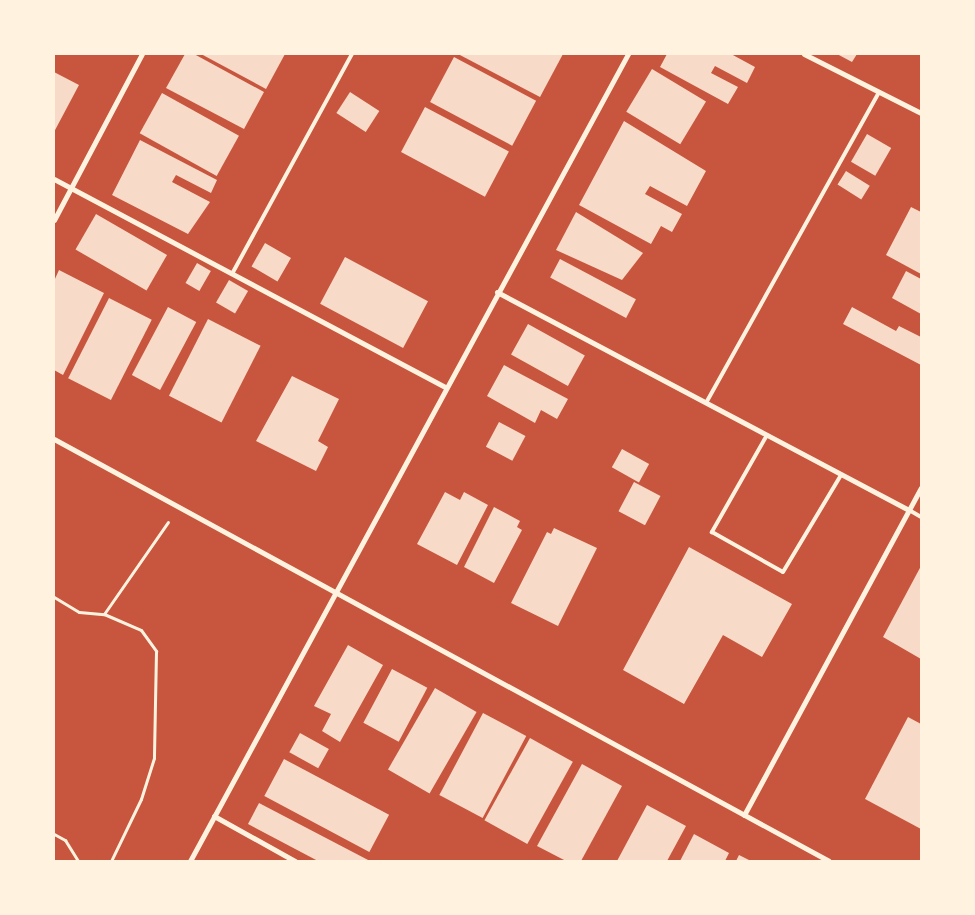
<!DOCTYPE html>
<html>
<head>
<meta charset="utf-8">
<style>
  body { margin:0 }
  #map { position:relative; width:975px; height:915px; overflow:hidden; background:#c8553d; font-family:Merriweather,serif }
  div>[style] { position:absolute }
  .building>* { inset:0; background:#f7dbc8; transform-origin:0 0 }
  .path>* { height:3px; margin:-1.5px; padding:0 1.5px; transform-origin:1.5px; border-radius:1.5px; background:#fff3e0 }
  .service>* { height:4px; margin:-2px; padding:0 2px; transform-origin:2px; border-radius:2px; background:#fff3e0 }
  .minor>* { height:5px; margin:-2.5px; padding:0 2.5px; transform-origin:2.5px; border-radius:2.5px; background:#fff3e0 }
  span { translate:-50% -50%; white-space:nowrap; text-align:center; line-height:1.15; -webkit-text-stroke:5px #fff3e0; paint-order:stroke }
  .frame { position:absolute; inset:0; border:55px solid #fff3e0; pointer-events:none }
</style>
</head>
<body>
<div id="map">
  <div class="building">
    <div style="clip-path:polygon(185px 54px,194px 54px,264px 92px,244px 129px,166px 88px)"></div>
    <div style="clip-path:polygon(201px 54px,285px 54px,266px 89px)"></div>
    <div style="clip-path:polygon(458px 54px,563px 54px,540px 97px)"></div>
    <div style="clip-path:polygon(667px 54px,731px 54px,755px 67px,747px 83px,715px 66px,711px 73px,738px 87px,728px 104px,660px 67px)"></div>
    <div style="clip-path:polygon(837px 54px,857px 54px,852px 62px)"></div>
    <div style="left:454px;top:57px;width:93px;height:51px;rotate:28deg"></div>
    <div style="left:652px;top:69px;width:63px;height:50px;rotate:31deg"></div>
    <div style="clip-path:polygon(54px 72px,79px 85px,54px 132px)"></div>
    <div style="left:350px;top:92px;width:35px;height:25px;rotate:33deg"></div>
    <div style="left:162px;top:93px;width:88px;height:46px;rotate:29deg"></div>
    <div style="left:425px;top:107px;width:95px;height:51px;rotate:28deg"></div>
    <div style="clip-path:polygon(624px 121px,706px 171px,687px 206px,650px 186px,645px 194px,682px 214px,672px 232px,661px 226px,651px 244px,579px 205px)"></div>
    <div style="left:867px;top:134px;width:28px;height:32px;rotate:30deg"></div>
    <div style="clip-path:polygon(140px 140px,217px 180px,211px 193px,176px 175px,172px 182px,210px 202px,188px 234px,112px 195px)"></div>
    <div style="left:846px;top:171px;width:28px;height:16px;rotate:32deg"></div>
    <div style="clip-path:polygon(911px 207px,921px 212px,921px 274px,886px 255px)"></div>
    <div style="clip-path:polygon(576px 212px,643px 253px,622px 280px,556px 250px)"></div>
    <div style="left:96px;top:214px;width:82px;height:41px;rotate:30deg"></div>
    <div style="left:265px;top:243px;width:30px;height:27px;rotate:30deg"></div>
    <div style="left:345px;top:257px;width:94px;height:53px;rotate:28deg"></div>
    <div style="left:560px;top:259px;width:86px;height:21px;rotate:28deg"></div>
    <div style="left:197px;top:263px;width:16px;height:23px;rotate:30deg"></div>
    <div style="clip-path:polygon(59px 270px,104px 293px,63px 375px,54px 370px,54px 281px)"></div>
    <div style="clip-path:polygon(906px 271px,921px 279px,921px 314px,892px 298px)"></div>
    <div style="left:229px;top:280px;width:22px;height:26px;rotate:30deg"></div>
    <div style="left:109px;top:298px;width:48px;height:90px;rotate:27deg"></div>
    <div style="left:168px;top:307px;width:32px;height:77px;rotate:28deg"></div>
    <div style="clip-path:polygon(852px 307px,896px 331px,899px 326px,921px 337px,921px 365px,843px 324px)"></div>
    <div style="left:208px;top:319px;width:59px;height:86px;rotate:27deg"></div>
    <div style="left:528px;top:324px;width:65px;height:35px;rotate:29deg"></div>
    <div style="clip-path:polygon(504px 365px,568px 399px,557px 419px,541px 410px,535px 423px,487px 396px)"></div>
    <div style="clip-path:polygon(292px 376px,339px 399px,318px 441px,328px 447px,316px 471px,256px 441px)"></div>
    <div style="left:499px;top:422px;width:30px;height:28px;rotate:28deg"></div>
    <div style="left:622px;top:449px;width:31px;height:21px;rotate:29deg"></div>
    <div style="left:634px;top:482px;width:30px;height:33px;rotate:28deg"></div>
    <div style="clip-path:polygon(445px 492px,460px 500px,464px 492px,488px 505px,457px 565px,417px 544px)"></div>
    <div style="clip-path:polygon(494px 507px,520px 521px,517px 527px,522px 530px,494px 583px,464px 567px)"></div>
    <div style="clip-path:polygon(554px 528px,597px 548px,558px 626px,511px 603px,547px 532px,551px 534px)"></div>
    <div style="clip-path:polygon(689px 547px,792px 604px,762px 657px,723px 635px,684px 704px,623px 670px)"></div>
    <div style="clip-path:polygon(921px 566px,921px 659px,883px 637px)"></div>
    <div style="clip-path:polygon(348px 645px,383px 665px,340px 742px,322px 731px,331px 714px,314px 706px)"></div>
    <div style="left:392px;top:669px;width:40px;height:61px;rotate:28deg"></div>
    <div style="left:435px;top:688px;width:48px;height:94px;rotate:30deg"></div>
    <div style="left:483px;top:713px;width:49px;height:93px;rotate:28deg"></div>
    <div style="clip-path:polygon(908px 717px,921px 724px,921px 829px,865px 799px)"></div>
    <div style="left:300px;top:733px;width:33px;height:22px;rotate:29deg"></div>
    <div style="left:530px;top:738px;width:49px;height:94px;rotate:29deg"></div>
    <div style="left:284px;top:759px;width:119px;height:42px;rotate:28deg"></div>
    <div style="clip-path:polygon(582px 764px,622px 786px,581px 861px,566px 861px,537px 846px)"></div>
    <div style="clip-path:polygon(259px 803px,370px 861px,318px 861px,248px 824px)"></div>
    <div style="clip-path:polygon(647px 805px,686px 826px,667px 861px,617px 861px)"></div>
    <div style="clip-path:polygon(694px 834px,729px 853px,725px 861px,680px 861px)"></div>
    <div style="clip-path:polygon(739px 855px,751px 861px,736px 861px)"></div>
  </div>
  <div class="path">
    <div style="left:54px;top:597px;width:29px;rotate:31deg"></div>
    <div style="left:79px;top:612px;width:25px;rotate:5deg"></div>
    <div style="left:104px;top:614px;width:40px;rotate:23.4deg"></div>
    <div style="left:141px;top:630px;width:26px;rotate:54deg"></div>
    <div style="left:156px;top:651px;width:107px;rotate:91.1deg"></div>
    <div style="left:154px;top:758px;width:43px;rotate:107.6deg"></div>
    <div style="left:141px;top:799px;width:69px;rotate:115.8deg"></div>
    <div style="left:104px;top:614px;width:112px;rotate:-55.2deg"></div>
    <div style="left:54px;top:834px;width:13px;rotate:29deg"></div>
    <div style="left:65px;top:840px;width:25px;rotate:58deg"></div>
  </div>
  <div class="service">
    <div style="left:232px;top:274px;width:251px;rotate:-61.4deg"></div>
    <div style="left:706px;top:403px;width:356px;rotate:-60.9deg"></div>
    <div style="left:767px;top:435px;width:112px;rotate:119.6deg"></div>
    <div style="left:712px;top:532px;width:81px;rotate:29.4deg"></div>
    <div style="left:783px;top:572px;width:113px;rotate:-59.1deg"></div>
    <div style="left:909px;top:510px;width:14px;rotate:30deg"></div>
  </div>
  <div class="minor">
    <div style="left:804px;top:54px;width:131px;rotate:26.8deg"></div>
    <div style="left:54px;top:179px;width:444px;rotate:28deg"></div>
    <div style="left:54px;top:220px;width:188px;rotate:-62.1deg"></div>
    <div style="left:497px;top:292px;width:466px;rotate:27.9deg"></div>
    <div style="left:54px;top:439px;width:882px;rotate:28.57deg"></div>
    <div style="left:744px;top:815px;width:372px;rotate:-61.6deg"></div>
    <div style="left:214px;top:816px;width:93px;rotate:29.1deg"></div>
    <div style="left:190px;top:861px;width:918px;rotate:-61.51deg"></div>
  </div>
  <div class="frame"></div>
</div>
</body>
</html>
